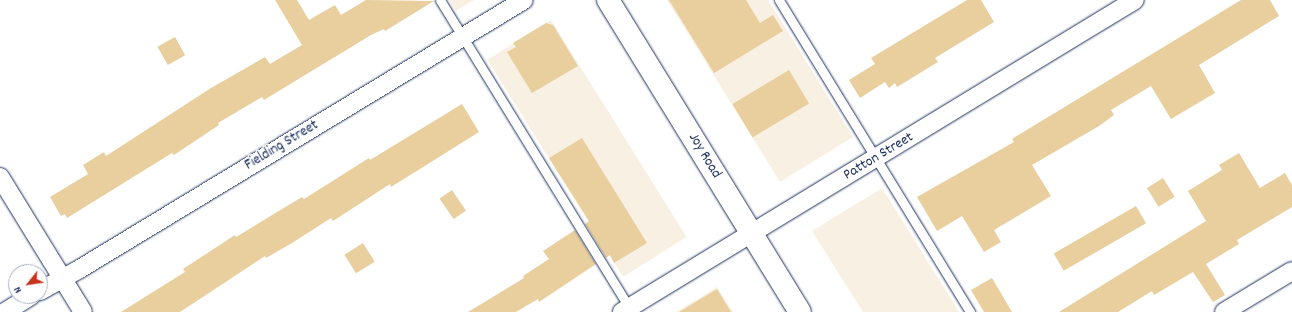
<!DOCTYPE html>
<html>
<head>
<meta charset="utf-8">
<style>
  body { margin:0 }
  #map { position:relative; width:1292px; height:312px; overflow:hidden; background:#fff; font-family:Dekko,sans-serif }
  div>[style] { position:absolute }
  .built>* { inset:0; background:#f8f0e2; transform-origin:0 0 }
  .building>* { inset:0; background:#e9ce9e; transform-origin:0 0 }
  .roads { filter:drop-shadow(0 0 1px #1b2f5e) drop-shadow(0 0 1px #1b2f5e) }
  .service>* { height:9px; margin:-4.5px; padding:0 4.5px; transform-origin:4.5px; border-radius:4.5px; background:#fff }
  .minor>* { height:18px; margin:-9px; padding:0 9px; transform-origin:9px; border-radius:9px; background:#fff }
  .secondary>* { height:22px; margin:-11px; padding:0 11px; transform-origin:11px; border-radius:11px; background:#fff }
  span { translate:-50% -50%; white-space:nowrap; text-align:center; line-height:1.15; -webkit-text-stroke:3px #fff; paint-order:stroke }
  .street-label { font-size:15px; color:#1b2f5e }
  .north { position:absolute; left:8px; top:264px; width:40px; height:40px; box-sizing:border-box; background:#fff; border:1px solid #a4acbf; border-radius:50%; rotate:240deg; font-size:11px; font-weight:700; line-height:16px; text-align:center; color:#1b2f5e }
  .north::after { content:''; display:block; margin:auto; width:14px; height:18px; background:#c8321e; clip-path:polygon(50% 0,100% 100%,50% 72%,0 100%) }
</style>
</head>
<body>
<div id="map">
  <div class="built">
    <div style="clip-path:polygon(449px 0,474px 0,456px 11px)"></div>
    <div style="clip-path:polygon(667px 0,768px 0,853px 137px,780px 182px)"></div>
    <div style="left:551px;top:20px;width:256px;height:75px;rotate:58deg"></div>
    <div style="clip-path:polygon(882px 188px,959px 312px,863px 312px,812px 231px)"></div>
    <div style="clip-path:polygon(717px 287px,733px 312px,676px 312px)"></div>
  </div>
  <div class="building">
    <div style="clip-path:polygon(275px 0,297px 0,309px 20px,335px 5px,341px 15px,366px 0,434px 1px,385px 31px,384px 29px,371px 35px,264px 100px,262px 97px,218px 123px,219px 125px,174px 155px,172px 153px,67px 218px,65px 214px,61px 216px,50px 197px,88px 174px,83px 165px,104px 152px,106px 156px,211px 88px,265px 57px,270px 64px,302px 45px)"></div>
    <div style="clip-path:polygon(669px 0,746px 0,760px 23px,773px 15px,783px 31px,714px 73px)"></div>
    <div style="clip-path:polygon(967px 0,981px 0,994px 22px,935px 58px,938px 62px,897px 87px,895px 83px,889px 88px,885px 82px,860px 98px,849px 80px,875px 64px,871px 58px)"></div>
    <div style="clip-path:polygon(1241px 0,1270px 0,1279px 16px,1199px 65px,1215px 93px,1171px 119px,1151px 86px,1111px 110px,1114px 115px,1099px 126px,1032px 165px,1051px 196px,994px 230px,1001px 242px,984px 252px,962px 216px,937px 231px,917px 197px,1014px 142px,1012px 139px)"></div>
    <div style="clip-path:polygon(546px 23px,553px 25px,578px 66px,532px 93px,507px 52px,516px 47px,513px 43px)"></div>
    <div style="left:175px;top:37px;width:21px;height:20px;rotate:61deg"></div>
    <div style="left:789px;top:70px;width:39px;height:66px;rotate:59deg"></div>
    <div style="clip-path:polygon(462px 104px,479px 132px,391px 187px,390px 184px,333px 221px,331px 218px,292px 243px,266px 258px,265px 256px,180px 312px,121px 312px,185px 272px,183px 269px,235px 235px,236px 237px,302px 197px,304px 199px,369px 158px,370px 160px)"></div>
    <div style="clip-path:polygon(582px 138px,647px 243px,614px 263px,610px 255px,606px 258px,585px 224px,589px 221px,549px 158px)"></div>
    <div style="clip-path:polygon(1239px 153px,1260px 188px,1285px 173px,1292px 185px,1292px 207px,1237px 240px,1239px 244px,1206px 264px,1225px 295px,1213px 302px,1193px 272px,1154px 295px,1152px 291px,1118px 312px,1059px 312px,1206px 221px,1188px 191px,1222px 170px,1219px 165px)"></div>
    <div style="left:1163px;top:178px;width:22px;height:19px;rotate:58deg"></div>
    <div style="left:452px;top:190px;width:25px;height:15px;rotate:56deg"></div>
    <div style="left:1136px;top:206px;width:20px;height:95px;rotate:60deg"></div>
    <div style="clip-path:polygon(575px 230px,596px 264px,539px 302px,538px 299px,516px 312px,468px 312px,524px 278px,523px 276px,549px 259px,543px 251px)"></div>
    <div style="left:363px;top:243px;width:22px;height:22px;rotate:58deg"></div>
    <div style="clip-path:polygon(992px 278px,1012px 312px,984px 312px,971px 290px)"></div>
    <div style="clip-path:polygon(717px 289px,731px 312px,679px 312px)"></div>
  </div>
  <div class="roads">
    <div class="service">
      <div style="left:440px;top:0;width:364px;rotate:58.4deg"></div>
      <div style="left:779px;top:0;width:366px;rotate:58.5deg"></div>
    </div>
    <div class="minor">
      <div style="left:0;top:177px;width:158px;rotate:58.4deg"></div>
      <div style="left:40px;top:291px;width:43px;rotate:-28.9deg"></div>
      <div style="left:78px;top:270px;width:521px;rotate:-31.19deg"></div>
      <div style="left:5px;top:312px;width:31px;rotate:-32deg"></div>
      <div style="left:622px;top:312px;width:600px;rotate:-31.31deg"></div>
      <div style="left:1224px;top:312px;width:79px;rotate:-31.1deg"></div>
    </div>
    <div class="secondary">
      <div style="left:608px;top:0;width:366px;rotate:58.4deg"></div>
    </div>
  </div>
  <div class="street-label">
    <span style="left:282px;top:146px;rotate:-31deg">Fielding Street</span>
    <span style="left:704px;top:156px;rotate:59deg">Joy Road</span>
    <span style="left:879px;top:157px;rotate:-31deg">Patton Street</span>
  </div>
  <div class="north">N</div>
</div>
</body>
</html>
